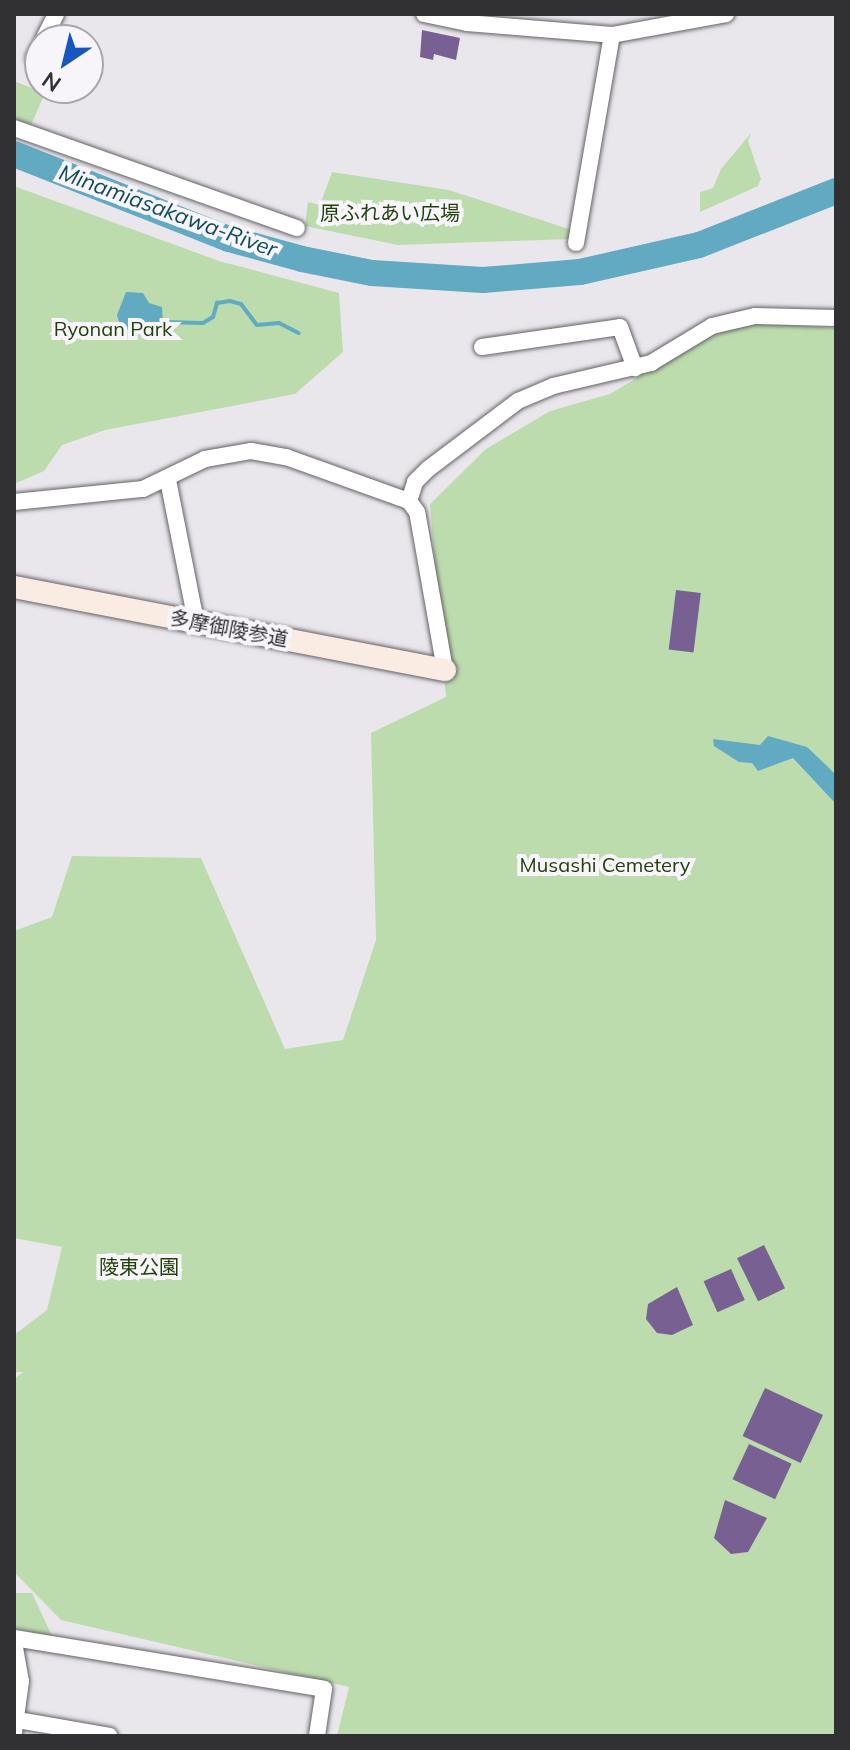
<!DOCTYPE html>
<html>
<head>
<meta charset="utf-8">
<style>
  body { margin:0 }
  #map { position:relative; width:850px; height:1750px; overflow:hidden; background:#eae7ec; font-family:Mulish,"Noto Sans JP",sans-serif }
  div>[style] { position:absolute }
  .green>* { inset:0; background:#bcdcae }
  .water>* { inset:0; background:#61aac2 }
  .stream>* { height:4px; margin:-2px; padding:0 2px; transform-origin:2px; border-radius:2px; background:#61aac2 }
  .river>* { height:26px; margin:-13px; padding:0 13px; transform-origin:13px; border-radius:13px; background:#61aac2 }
  .building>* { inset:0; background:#786092; transform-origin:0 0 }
  .roads { filter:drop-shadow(0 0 2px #646266) drop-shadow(0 0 2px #646266) }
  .street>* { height:16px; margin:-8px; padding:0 8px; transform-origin:8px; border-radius:8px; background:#fff }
  .secondary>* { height:22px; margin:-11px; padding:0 11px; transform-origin:11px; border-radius:11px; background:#fbece3 }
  span { translate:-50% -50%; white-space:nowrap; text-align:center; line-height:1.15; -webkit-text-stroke:8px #f7f4fa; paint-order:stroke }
  .park-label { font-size:20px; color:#1e3f08 }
  .street-label { font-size:20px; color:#313033 }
  .water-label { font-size:22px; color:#0c4c5d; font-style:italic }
  .frame { position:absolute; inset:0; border:16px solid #313033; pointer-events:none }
  .north { position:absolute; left:24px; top:24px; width:80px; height:80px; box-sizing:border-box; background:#f7f4fa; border:2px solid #a8a6aa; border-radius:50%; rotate:215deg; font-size:22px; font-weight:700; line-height:32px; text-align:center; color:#313033 }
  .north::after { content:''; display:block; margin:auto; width:28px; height:36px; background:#1755c1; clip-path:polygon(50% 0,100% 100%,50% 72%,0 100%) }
</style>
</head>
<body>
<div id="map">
  <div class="green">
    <div style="clip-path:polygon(14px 81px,45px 93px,31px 125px,14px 119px)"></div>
    <div style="clip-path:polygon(751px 133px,748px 141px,761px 179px,758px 186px,700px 212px,700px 192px,713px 188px,721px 169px)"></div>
    <div style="clip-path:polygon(332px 172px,449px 190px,572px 230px,571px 239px,398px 245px,305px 226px,308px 202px,320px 205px)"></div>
    <div style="clip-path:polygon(14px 186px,219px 261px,339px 293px,343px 352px,295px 394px,105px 430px,62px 445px,44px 471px,14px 484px)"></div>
    <div style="clip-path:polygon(741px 322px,836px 328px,836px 1736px,337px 1736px,349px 1687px,61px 1620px,14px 1572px,14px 1379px,23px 1372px,14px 1372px,14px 1335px,47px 1310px,62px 1247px,14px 1238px,14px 931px,52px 917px,72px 856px,201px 858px,285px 1049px,343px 1040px,376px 940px,371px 733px,446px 697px,430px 504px,486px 449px,550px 411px,610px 394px,714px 332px)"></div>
    <div style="clip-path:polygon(14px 1593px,32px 1593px,52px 1636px,15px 1629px)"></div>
  </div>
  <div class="water">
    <div style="clip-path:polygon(126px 292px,143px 293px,149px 303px,162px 307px,163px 322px,146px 324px,140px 319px,128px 330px,121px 329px,117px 315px)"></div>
    <div style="clip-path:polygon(768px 736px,807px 747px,826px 765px,836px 775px,836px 804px,793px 758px,758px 771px,752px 763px,739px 762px,714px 746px,713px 739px,760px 745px)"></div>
  </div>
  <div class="stream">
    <div style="left:163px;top:322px;width:40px;rotate:1.4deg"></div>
    <div style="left:203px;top:323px;width:12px;rotate:-31deg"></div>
    <div style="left:213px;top:317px;width:15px;rotate:-74deg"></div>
    <div style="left:217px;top:303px;width:13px;rotate:-9deg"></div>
    <div style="left:230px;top:301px;width:11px;rotate:15deg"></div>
    <div style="left:241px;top:304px;width:26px;rotate:53deg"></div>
    <div style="left:257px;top:325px;width:22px;rotate:-5deg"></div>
    <div style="left:279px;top:323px;width:22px;rotate:27deg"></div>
  </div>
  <div class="river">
    <div style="left:14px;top:154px;width:231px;rotate:21.6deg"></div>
    <div style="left:229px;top:239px;width:76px;rotate:15.3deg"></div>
    <div style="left:302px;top:259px;width:71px;rotate:11.3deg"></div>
    <div style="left:372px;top:273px;width:111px;rotate:3.6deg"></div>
    <div style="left:483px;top:280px;width:97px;rotate:-4.7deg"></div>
    <div style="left:580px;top:272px;width:122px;rotate:-12.8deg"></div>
    <div style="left:699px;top:245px;width:147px;rotate:-21.5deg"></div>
  </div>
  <div class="building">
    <div style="clip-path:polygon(422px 30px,460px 38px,456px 60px,434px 54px,433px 60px,420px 57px)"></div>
    <div style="left:676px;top:590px;width:25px;height:60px;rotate:7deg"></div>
    <div style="left:764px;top:1245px;width:48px;height:30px;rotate:64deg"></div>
    <div style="left:731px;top:1269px;width:34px;height:30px;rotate:66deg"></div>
    <div style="clip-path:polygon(677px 1287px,693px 1325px,672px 1335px,657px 1333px,646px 1319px,648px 1304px)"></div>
    <div style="left:765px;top:1388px;width:64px;height:53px;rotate:25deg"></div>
    <div style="left:749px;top:1444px;width:47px;height:39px;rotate:25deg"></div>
    <div style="clip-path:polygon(725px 1500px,767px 1518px,748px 1552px,731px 1554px,714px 1538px)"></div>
  </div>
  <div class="roads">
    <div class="street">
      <div style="left:424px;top:14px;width:44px;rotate:11.8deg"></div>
      <div style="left:467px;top:23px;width:145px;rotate:4.7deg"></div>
      <div style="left:612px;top:35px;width:116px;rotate:-10.4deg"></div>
      <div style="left:43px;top:40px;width:29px;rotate:-63deg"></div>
      <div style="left:34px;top:58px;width:13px;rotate:-63deg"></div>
      <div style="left:14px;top:128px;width:300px;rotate:19.5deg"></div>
      <div style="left:576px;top:243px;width:211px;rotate:-80.2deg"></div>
      <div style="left:482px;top:347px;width:139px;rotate:-8.2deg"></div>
      <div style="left:620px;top:327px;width:44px;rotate:69.9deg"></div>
      <div style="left:168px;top:480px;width:145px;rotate:78.8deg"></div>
      <div style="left:14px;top:502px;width:130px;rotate:-5.8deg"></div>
      <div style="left:143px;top:489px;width:69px;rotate:-25.8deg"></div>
      <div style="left:205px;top:459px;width:47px;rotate:-9.9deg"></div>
      <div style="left:251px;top:451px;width:36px;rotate:10deg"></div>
      <div style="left:286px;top:457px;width:131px;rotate:19.7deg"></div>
      <div style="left:445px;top:670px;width:160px;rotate:-100deg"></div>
      <div style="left:417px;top:512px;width:14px;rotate:-126deg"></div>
      <div style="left:409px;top:501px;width:20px;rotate:-72deg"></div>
      <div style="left:415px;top:482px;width:18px;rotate:-45deg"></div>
      <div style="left:428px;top:469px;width:113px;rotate:-37.1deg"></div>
      <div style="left:518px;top:401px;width:38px;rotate:-23deg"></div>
      <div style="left:553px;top:386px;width:101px;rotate:-13.2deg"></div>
      <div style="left:651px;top:363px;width:71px;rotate:-31.2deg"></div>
      <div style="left:712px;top:326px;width:44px;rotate:-13.1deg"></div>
      <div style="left:755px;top:316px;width:81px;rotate:1.4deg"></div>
      <div style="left:14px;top:1638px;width:314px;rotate:9.3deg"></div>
      <div style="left:324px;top:1689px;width:48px;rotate:98.5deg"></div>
      <div style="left:14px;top:1642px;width:40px;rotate:80deg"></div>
      <div style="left:21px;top:1681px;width:52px;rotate:97.7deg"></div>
      <div style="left:18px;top:1720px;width:93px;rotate:9.9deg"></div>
    </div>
    <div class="secondary">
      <div style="left:14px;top:587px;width:439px;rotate:10.9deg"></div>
    </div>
  </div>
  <div class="park-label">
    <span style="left:390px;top:212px">原ふれあい広場</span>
    <span style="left:113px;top:328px">Ryonan Park</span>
    <span style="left:605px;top:864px">Musashi Cemetery</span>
    <span style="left:139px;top:1266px">陵東公園</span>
  </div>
  <div class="street-label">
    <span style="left:229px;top:628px;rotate:11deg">多摩御陵参道</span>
  </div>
  <div class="water-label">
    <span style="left:168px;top:211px;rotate:20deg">Minamiasakawa-River</span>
  </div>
  <div class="frame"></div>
  <div class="north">N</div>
</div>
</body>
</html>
